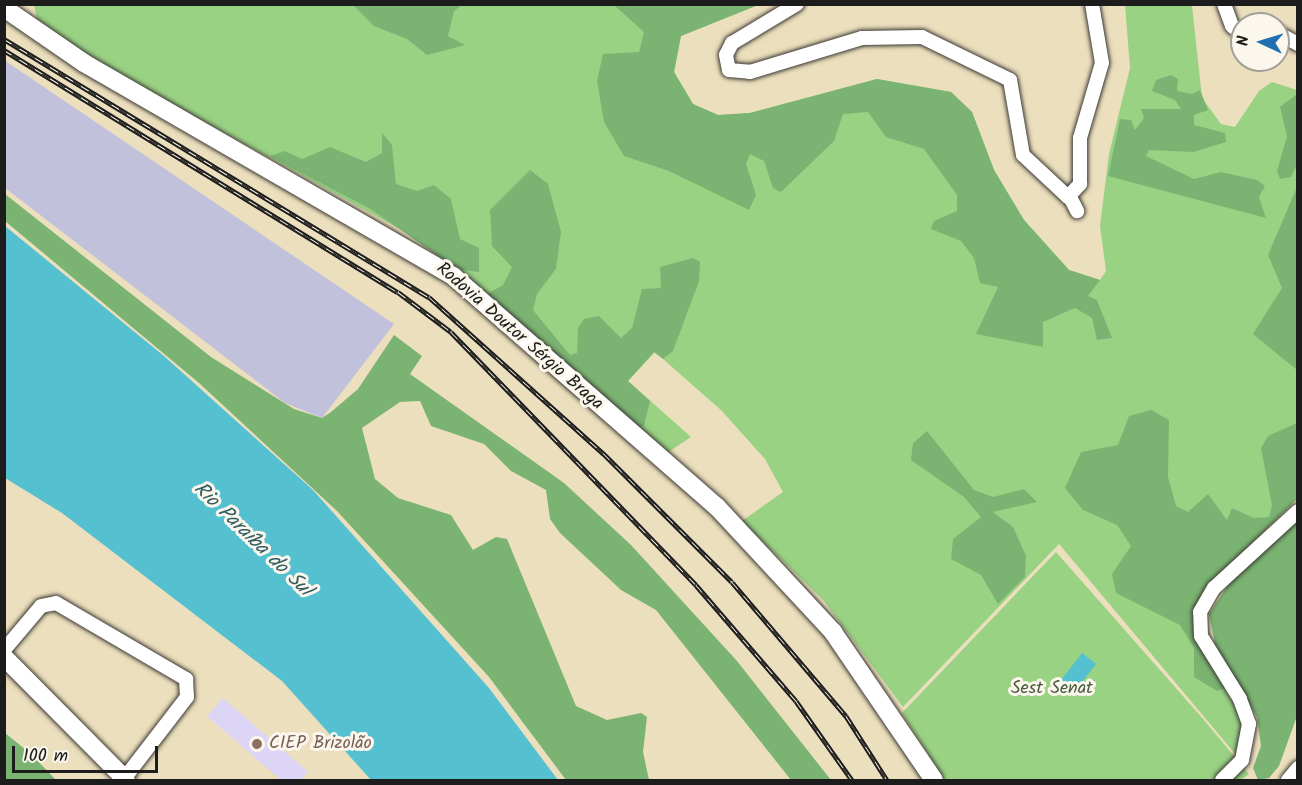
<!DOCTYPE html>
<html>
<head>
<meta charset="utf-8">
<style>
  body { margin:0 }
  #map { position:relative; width:1302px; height:785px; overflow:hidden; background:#ecdfbd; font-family:Kalam,sans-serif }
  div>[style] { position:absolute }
  .built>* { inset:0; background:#ddd5f6 }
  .industrial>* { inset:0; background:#c2c1dc }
  .green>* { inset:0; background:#9ad284 }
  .forest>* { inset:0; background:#7bb472 }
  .water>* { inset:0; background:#55c1d0; transform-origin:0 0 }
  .roads { filter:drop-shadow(0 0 2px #3b3934) drop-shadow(0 0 2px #3b3934) }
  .minor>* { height:14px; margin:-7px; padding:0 7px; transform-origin:7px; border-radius:7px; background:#fff }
  .major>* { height:18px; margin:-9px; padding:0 9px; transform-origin:9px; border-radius:9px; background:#fff }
  .rail>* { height:5px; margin-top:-2.5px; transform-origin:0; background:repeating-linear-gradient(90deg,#fbf7ec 0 9px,#1c1c1c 0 18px); box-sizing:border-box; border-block:2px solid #1c1c1c }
  .dots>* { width:16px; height:16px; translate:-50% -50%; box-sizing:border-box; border:3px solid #fbf7ec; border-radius:50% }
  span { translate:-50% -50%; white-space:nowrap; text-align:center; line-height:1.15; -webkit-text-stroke:6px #fbf7ec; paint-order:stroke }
  .street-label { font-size:18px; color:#1c1c1c }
  .park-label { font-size:18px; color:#485c40 }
  .education-label { font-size:18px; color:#785e54 }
  .left { translate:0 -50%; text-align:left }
  .water-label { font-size:20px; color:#335e64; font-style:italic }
  .frame { position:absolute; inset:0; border:6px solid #1c1c1c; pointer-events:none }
  .north { position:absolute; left:1230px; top:12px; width:60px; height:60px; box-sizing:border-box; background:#fbf7ec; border:2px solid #a29f99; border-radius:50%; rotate:274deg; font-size:16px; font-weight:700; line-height:24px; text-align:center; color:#1c1c1c }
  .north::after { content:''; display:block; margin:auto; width:21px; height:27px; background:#1f6fb2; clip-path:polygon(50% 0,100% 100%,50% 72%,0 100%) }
  .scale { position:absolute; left:12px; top:746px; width:146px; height:27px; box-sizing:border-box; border:3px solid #1c1c1c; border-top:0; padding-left:8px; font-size:18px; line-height:21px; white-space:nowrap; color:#1c1c1c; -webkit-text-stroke:4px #fbf7ec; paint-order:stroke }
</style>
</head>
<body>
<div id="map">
  <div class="built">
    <div style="clip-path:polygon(223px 698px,308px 772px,300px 780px,281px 780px,207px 716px)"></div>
  </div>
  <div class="industrial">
    <div style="clip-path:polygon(4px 60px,394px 324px,322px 418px,285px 403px,5px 188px)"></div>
  </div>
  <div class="green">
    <div style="clip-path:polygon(34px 4px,758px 5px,681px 36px,674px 72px,693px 104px,718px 115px,750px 113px,877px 79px,951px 92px,972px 112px,994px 170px,1024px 220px,1069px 270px,1100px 280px,1106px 271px,1100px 226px,1109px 154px,1130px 68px,1125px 5px,1192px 5px,1202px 98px,1221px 124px,1235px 127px,1259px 91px,1272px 82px,1297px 90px,1297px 499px,1207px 587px,1192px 622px,1244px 720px,1237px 756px,1059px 544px,903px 707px,824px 601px,742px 521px,783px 492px,765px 459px,722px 411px,655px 352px,628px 381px,691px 437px,667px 453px,427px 244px,101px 65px,37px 20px)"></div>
    <div style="clip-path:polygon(1056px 552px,1204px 720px,1249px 774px,1241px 780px,945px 780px,902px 713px)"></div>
  </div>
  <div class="forest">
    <div style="clip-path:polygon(353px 5px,462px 5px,454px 11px,448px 36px,465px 45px,427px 55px,407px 39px,374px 26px)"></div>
    <div style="clip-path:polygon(758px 5px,681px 36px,674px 72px,693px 104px,718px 115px,750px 113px,877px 79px,951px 92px,972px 112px,994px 170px,1024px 220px,1069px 270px,1100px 280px,1088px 296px,1097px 300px,1112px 338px,1097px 340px,1092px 318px,1075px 308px,1043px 322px,1043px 347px,976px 334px,998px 287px,980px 283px,974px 258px,961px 241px,931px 229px,934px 221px,957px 211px,957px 195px,924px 149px,886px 137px,868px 112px,843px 114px,834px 141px,781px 192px,773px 188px,764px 161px,750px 154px,746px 164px,756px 195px,749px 210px,669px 171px,624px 156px,604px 122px,597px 81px,603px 54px,639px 52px,644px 32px,614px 5px)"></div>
    <div style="clip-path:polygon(1171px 75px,1178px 79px,1177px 91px,1192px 94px,1200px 90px,1208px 110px,1194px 115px,1194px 125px,1225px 133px,1226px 142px,1193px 152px,1149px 150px,1146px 156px,1194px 179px,1221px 172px,1257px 180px,1265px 186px,1259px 197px,1266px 218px,1108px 176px,1120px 119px,1131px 120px,1135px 130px,1144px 118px,1141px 109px,1181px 109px,1175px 100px,1152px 91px,1156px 80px)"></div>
    <div style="clip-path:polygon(1297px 94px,1297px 165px,1291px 177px,1280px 179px,1277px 171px,1287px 136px,1280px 107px)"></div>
    <div style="clip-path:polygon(382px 133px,392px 145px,396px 184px,417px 191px,434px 185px,451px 199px,460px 239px,479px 248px,479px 272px,457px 269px,372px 210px,270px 156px,285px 151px,302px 159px,330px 147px,366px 162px,382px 153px)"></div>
    <div style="clip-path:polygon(530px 170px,548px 184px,561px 232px,556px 269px,537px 294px,533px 310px,570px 355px,577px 353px,578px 328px,584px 319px,599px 316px,621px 338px,632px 328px,642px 289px,661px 288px,660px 267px,693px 258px,700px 262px,699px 281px,673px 351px,663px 359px,654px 352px,628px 381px,650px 401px,644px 426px,638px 428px,485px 295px,503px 285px,512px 267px,492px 246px,490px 210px)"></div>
    <div style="clip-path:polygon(1297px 187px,1297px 370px,1253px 334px,1282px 288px,1268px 255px)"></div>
    <div style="clip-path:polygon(5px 194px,211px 357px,294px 409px,322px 418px,331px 412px,358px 389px,394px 335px,422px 356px,410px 374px,564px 483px,631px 545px,737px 661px,831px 780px,791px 780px,656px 610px,621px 590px,560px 533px,550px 519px,546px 490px,511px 471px,484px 444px,431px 426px,420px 401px,400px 402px,362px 428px,375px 479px,398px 498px,451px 515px,473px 550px,496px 537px,507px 539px,576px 706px,607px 720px,641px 713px,647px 717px,643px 752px,649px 780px,566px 780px,489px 677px,337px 511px,199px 383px,5px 221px)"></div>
    <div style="clip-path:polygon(1151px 410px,1169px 420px,1168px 477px,1176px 506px,1188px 512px,1208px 494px,1227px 520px,1232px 508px,1254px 518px,1269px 517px,1272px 505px,1261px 448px,1268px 436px,1297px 423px,1297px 499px,1207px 587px,1193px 614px,1198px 640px,1227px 687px,1217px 691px,1194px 677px,1194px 648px,1180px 625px,1116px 593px,1112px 574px,1131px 546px,1117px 525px,1083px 510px,1065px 488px,1081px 452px,1118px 445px,1129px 416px)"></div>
    <div style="clip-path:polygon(927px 431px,974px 490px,993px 497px,1024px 489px,1037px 502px,993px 512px,1013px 527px,1026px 556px,1025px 577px,998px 604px,981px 575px,951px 559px,953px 539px,981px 517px,964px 497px,911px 460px,913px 443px)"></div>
    <div style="clip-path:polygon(1297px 521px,1297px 716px,1279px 766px,1269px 778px,1258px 780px,1253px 768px,1261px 746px,1257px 717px,1215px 644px,1209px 614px,1233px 578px)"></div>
    <div style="clip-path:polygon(5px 733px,31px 754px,56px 780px,5px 780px)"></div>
  </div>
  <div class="water">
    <div style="clip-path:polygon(5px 226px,164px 356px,313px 490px,489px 688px,558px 780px,371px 780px,282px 681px,62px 513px,5px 478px)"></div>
    <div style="left:1082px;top:653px;width:18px;height:39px;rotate:38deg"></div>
  </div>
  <div class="roads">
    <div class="minor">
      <div style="left:797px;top:4px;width:76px;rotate:149deg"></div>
      <div style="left:732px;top:43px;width:13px;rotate:117deg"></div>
      <div style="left:726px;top:55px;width:15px;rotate:79deg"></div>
      <div style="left:729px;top:70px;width:21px;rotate:5deg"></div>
      <div style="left:750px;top:72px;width:117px;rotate:-16.9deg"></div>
      <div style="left:862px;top:38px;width:60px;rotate:-1deg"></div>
      <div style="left:922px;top:37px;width:98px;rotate:26deg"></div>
      <div style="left:1010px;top:80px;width:76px;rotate:80.2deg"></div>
      <div style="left:1023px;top:155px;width:62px;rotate:43deg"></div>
      <div style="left:1068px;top:197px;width:18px;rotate:-47deg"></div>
      <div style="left:1080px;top:184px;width:46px;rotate:-90deg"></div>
      <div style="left:1080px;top:138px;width:78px;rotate:-73.7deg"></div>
      <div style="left:1102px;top:63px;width:60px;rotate:-99.6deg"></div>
      <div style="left:1224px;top:4px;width:23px;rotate:70deg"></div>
      <div style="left:1232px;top:26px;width:13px;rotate:39deg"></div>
      <div style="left:1278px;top:33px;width:23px;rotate:29deg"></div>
      <div style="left:1070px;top:197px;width:16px;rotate:63deg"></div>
      <div style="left:4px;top:650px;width:57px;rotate:-49.9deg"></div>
      <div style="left:41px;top:606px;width:15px;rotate:-11deg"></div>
      <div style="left:56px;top:603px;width:151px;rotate:30.3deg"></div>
      <div style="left:186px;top:679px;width:18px;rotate:87deg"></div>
      <div style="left:187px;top:697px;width:105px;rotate:127.6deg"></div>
      <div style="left:1222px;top:780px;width:28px;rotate:-45deg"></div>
      <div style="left:1242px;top:760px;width:37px;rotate:-79deg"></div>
      <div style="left:1249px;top:724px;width:27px;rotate:-110deg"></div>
      <div style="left:1240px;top:699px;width:74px;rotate:-121.8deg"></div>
      <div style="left:1201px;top:636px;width:24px;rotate:-92deg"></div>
      <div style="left:1200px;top:612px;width:28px;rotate:-60deg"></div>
      <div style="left:1214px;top:588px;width:114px;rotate:-42.5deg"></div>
      <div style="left:1288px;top:780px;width:16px;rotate:-50deg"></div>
    </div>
    <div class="major">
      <div style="left:4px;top:8px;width:97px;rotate:34.5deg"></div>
      <div style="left:84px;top:63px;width:426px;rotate:30deg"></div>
      <div style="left:453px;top:276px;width:351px;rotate:41.2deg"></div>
      <div style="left:717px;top:507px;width:171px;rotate:47.1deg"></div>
      <div style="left:833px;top:632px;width:179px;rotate:55.7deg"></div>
      <div style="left:4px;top:657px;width:173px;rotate:45.2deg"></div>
    </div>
  </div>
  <div class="rail">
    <div style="left:4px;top:39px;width:497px;rotate:31.3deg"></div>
    <div style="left:429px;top:297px;width:234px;rotate:41.9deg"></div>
    <div style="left:603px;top:453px;width:182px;rotate:45deg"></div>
    <div style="left:732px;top:582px;width:176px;rotate:49.6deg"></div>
    <div style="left:846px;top:716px;width:76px;rotate:57.4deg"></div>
    <div style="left:4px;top:50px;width:462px;rotate:31.6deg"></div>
    <div style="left:398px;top:292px;width:66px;rotate:37deg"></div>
    <div style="left:451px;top:332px;width:352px;rotate:45.9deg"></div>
    <div style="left:696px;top:585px;width:153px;rotate:49.2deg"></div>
    <div style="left:796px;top:701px;width:97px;rotate:54.7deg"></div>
  </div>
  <div class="dots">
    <div style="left:257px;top:744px;background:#8d6e63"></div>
  </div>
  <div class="street-label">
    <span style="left:519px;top:337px;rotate:41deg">Rodovia Doutor Sérgio Braga</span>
  </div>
  <div class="park-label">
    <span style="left:1052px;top:689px">Sest Senat</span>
  </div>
  <div class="education-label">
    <span class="left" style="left:269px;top:744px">CIEP Brizolão</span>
  </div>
  <div class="water-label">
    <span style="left:252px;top:540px;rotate:44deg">Rio Paraíba do Sul</span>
  </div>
  <div class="frame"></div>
  <div class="north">N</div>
  <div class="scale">100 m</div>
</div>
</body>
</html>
